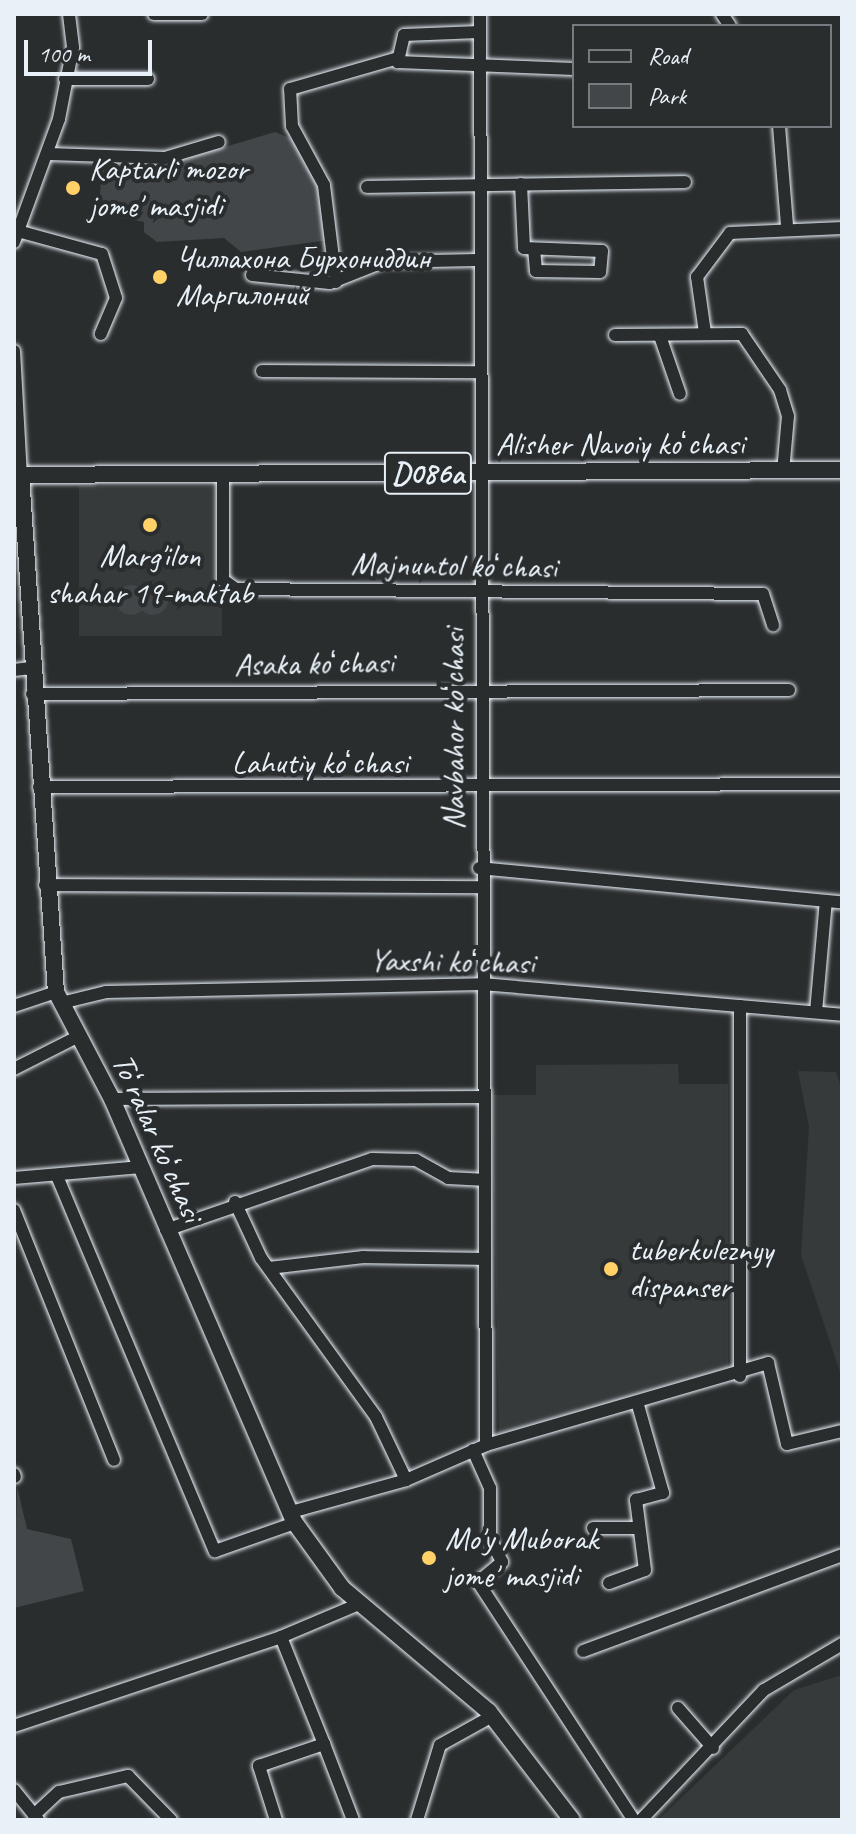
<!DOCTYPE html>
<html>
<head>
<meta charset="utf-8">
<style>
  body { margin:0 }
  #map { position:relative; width:856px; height:1834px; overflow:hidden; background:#2a2d2e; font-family:Caveat,sans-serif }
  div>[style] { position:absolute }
  .built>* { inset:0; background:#363a3b; transform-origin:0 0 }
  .green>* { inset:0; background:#424648 }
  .round { border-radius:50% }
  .roads { filter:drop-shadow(0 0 2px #e8f1f8) drop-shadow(0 0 2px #e8f1f8) }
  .minor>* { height:12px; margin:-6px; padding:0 6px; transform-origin:6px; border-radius:6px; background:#2a2d2e }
  .major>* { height:16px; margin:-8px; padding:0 8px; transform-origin:8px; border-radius:8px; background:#2a2d2e }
  .dots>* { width:22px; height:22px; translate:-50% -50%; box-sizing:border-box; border:4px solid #2a2d2e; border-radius:50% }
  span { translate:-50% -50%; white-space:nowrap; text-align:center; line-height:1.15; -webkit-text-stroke:8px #2a2d2e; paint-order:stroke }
  .shield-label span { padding:2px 6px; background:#2a2d2e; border:2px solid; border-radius:6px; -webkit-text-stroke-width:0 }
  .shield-label { font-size:30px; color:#e8f1f8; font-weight:700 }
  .poi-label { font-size:32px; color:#e8f1f8 }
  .left { translate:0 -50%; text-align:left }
  .street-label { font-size:32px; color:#e8f1f8 }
  .frame { position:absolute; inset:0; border:16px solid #e8f1f8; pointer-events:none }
  .legend { position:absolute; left:572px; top:24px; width:260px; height:104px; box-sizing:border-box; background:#2a2d2e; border:2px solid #767b7f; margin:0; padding:10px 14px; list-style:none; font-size:24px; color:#e8f1f8 }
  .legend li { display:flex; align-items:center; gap:16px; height:40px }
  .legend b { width:40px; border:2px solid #767b7f }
  .scale { position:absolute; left:24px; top:40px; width:128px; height:36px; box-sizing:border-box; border:4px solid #e8f1f8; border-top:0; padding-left:10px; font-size:24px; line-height:28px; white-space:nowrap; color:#e8f1f8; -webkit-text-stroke:6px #2a2d2e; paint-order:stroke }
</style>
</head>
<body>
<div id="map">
  <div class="built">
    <div style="left:79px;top:486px;width:143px;height:150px"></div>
    <div style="clip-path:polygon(678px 1064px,679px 1084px,728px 1084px,728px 1370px,499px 1434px,492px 1095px,536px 1095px,536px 1065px)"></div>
    <div style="clip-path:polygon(798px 1071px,836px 1072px,842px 1090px,842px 1378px,801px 1255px,809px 1127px)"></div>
    <div style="clip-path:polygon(842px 1675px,842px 1820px,658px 1820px,794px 1690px)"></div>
  </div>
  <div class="green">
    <div style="clip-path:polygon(275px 132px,297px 141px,318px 175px,329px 240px,241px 252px,224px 238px,157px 242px,144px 232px,144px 222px,99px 213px,102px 162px,167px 164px)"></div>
    <div class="round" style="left:116px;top:585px;width:30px;height:30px"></div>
    <div class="round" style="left:138px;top:585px;width:30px;height:30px"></div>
    <div style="clip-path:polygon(17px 1486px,27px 1529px,71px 1539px,84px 1591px,14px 1608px)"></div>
  </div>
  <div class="roads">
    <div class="minor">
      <div style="left:154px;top:14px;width:48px"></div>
      <div style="left:480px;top:14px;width:1431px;rotate:89.76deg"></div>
      <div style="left:722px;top:14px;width:14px;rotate:56deg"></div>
      <div style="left:479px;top:32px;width:75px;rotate:177.7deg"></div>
      <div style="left:404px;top:35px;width:28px;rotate:103deg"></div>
      <div style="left:398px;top:62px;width:176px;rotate:2.3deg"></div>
      <div style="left:65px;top:79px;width:83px"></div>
      <div style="left:779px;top:126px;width:100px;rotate:85.4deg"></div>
      <div style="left:49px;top:154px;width:116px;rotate:2deg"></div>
      <div style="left:165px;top:158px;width:56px;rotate:-16.5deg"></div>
      <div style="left:521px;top:184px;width:64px;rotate:87.3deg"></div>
      <div style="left:524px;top:248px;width:78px;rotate:2.2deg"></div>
      <div style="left:602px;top:251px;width:21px;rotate:95deg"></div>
      <div style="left:600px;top:272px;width:64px;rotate:-179.1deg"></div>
      <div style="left:536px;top:271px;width:21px;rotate:-95deg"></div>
      <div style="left:367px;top:187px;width:318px;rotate:-0.9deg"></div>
      <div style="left:14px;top:230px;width:91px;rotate:15.3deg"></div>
      <div style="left:102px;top:254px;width:46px;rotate:72.3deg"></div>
      <div style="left:116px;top:298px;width:39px;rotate:113deg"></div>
      <div style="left:14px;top:242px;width:131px;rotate:-69.9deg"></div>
      <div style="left:59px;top:119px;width:73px;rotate:-79deg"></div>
      <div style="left:73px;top:47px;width:33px;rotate:-97deg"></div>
      <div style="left:252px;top:275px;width:78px;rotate:5.9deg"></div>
      <div style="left:330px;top:283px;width:57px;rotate:-21.6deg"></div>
      <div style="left:383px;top:262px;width:94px;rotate:-1.2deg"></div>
      <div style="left:336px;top:282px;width:98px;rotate:-97.1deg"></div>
      <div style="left:324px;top:185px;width:67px;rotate:-118.5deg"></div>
      <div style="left:292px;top:126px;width:37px;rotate:-93deg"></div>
      <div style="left:290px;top:89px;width:112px;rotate:-16deg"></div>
      <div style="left:705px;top:333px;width:57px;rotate:-98.1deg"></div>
      <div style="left:697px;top:277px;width:55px;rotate:-53.1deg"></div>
      <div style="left:730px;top:233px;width:112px;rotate:-2.6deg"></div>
      <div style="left:615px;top:335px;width:127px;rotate:-0.5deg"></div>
      <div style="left:742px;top:334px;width:68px;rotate:55.8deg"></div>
      <div style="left:780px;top:390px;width:27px;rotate:73deg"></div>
      <div style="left:788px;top:416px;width:56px;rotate:95.1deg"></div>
      <div style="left:660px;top:336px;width:61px;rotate:71deg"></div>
      <div style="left:14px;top:351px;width:124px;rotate:86.8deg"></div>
      <div style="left:262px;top:371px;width:217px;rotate:0.3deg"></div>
      <div style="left:223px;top:473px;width:107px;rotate:90deg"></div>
      <div style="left:223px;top:580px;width:16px;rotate:35deg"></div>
      <div style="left:236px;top:589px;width:527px;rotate:0.54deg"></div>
      <div style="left:763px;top:594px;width:33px;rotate:72deg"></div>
      <div style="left:14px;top:670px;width:17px;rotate:-7deg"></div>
      <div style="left:32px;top:694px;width:757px;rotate:-0.3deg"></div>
      <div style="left:39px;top:787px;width:803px;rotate:-0.21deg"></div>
      <div style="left:479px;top:868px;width:365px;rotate:5.4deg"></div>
      <div style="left:45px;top:885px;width:435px;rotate:0.3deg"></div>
      <div style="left:61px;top:1003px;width:46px;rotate:-13.7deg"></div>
      <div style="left:106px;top:992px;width:376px;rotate:-1.2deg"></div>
      <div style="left:482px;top:984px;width:361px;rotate:4.9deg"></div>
      <div style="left:14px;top:1006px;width:44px;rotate:-18.4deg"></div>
      <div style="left:740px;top:1006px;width:370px;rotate:90deg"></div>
      <div style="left:816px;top:1012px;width:111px;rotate:-84.9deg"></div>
      <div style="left:14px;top:1069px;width:73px;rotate:-26.9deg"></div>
      <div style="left:112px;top:1099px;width:370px;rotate:-0.3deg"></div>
      <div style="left:57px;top:1176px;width:407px;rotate:67.2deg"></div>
      <div style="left:215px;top:1551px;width:85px;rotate:-19.3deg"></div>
      <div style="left:14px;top:1178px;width:128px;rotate:-4.9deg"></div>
      <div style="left:235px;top:1202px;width:62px;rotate:65.1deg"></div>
      <div style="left:261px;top:1258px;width:196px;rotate:54.1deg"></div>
      <div style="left:376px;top:1417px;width:70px;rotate:64.5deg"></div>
      <div style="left:14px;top:1210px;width:269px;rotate:68.2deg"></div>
      <div style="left:166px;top:1230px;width:218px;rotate:-19deg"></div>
      <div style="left:372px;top:1159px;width:44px;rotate:1.3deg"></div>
      <div style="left:416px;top:1160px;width:37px;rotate:29deg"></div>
      <div style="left:448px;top:1178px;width:34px;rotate:3deg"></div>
      <div style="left:269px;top:1268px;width:95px;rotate:-6.7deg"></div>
      <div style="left:363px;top:1257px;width:121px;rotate:0.9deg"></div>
      <div style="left:473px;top:1450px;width:42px;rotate:65.9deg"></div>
      <div style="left:490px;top:1488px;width:51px;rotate:90deg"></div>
      <div style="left:490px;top:1539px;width:26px;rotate:62deg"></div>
      <div style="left:502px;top:1562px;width:31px;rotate:140deg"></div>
      <div style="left:478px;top:1582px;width:285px;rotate:56.8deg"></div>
      <div style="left:14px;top:1474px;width:3px;rotate:72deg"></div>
      <div style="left:291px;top:1512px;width:119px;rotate:-15.5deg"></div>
      <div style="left:406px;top:1480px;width:87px;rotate:-23.6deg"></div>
      <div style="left:486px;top:1445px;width:294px;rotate:-16.2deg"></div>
      <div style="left:768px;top:1363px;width:83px;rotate:76.8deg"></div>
      <div style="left:787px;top:1444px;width:57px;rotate:-13.3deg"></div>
      <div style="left:593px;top:1528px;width:44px"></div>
      <div style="left:609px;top:1583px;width:38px;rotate:-20deg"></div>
      <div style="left:645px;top:1570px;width:71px;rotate:-97.3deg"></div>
      <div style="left:636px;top:1500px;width:28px;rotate:-15deg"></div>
      <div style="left:663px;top:1493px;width:91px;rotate:-105.9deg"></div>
      <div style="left:583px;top:1651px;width:276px;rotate:-20.3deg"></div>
      <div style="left:678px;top:1708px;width:53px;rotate:48.8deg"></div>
      <div style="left:14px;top:1726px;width:281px;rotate:-18.4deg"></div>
      <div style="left:324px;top:1744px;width:115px;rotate:-111.9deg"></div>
      <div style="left:281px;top:1637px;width:85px;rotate:-22.9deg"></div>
      <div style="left:14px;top:1790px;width:38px;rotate:51deg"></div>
      <div style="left:34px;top:1815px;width:34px;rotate:-43deg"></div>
      <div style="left:59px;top:1792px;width:71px;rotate:-13.1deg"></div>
      <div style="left:128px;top:1776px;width:62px;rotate:45.7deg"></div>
      <div style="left:276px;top:1820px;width:57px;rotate:-107.5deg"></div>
      <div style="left:259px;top:1766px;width:69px;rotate:-18.7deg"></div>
      <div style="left:324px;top:1744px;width:81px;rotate:69.1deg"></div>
      <div style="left:417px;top:1820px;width:78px;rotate:-73deg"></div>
      <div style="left:440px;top:1745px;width:60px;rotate:-29.1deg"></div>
      <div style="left:641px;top:1820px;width:179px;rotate:-46.6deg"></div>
      <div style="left:764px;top:1690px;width:91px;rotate:-30.5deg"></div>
    </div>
    <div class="major">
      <div style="left:14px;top:475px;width:828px;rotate:-0.35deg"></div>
      <div style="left:21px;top:475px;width:518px;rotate:86.13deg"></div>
      <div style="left:56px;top:992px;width:121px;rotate:62.4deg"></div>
      <div style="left:112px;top:1099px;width:462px;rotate:66.7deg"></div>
      <div style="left:295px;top:1523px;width:80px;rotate:54.1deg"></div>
      <div style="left:342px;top:1588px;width:192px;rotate:40.1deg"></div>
      <div style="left:489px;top:1712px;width:136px;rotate:52.5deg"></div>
    </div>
  </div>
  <div class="dots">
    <div style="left:73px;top:188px;background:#ffd166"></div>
    <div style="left:160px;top:277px;background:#ffd166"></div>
    <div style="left:150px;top:525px;background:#ffd166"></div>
    <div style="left:611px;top:1269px;background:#ffd166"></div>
    <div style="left:429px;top:1558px;background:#ffd166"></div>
  </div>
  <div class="shield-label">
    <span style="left:428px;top:473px">D086a</span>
  </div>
  <div class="poi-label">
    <span class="left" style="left:89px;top:188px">Kaptarli mozor<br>jome' masjidi</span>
    <span class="left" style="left:176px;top:277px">Чиллахона Бурхониддин<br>Маргилоний</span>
    <span style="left:150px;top:575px">Marg'ilon<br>shahar 19-maktab</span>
    <span class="left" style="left:629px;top:1269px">tuberkuleznyy<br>dispanser</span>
    <span class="left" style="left:445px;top:1558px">Mo'y Muborak<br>jome' masjidi</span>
  </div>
  <div class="street-label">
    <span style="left:620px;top:444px">Alisher Navoiy koʻchasi</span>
    <span style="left:454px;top:566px;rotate:1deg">Majnuntol koʻchasi</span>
    <span style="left:314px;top:664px;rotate:-1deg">Asaka koʻchasi</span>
    <span style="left:454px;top:729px;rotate:-90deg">Navbahor koʻchasi</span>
    <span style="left:320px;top:763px">Lahutiy koʻchasi</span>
    <span style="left:452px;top:962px;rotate:1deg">Yaxshi koʻchasi</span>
    <span style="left:157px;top:1138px;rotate:66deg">Toʻralar koʻchasi</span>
  </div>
  <div class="frame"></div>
  <ul class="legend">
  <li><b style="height:10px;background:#2a2d2e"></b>Road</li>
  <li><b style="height:22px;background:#424648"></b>Park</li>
  </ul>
  <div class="scale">100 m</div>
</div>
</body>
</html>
